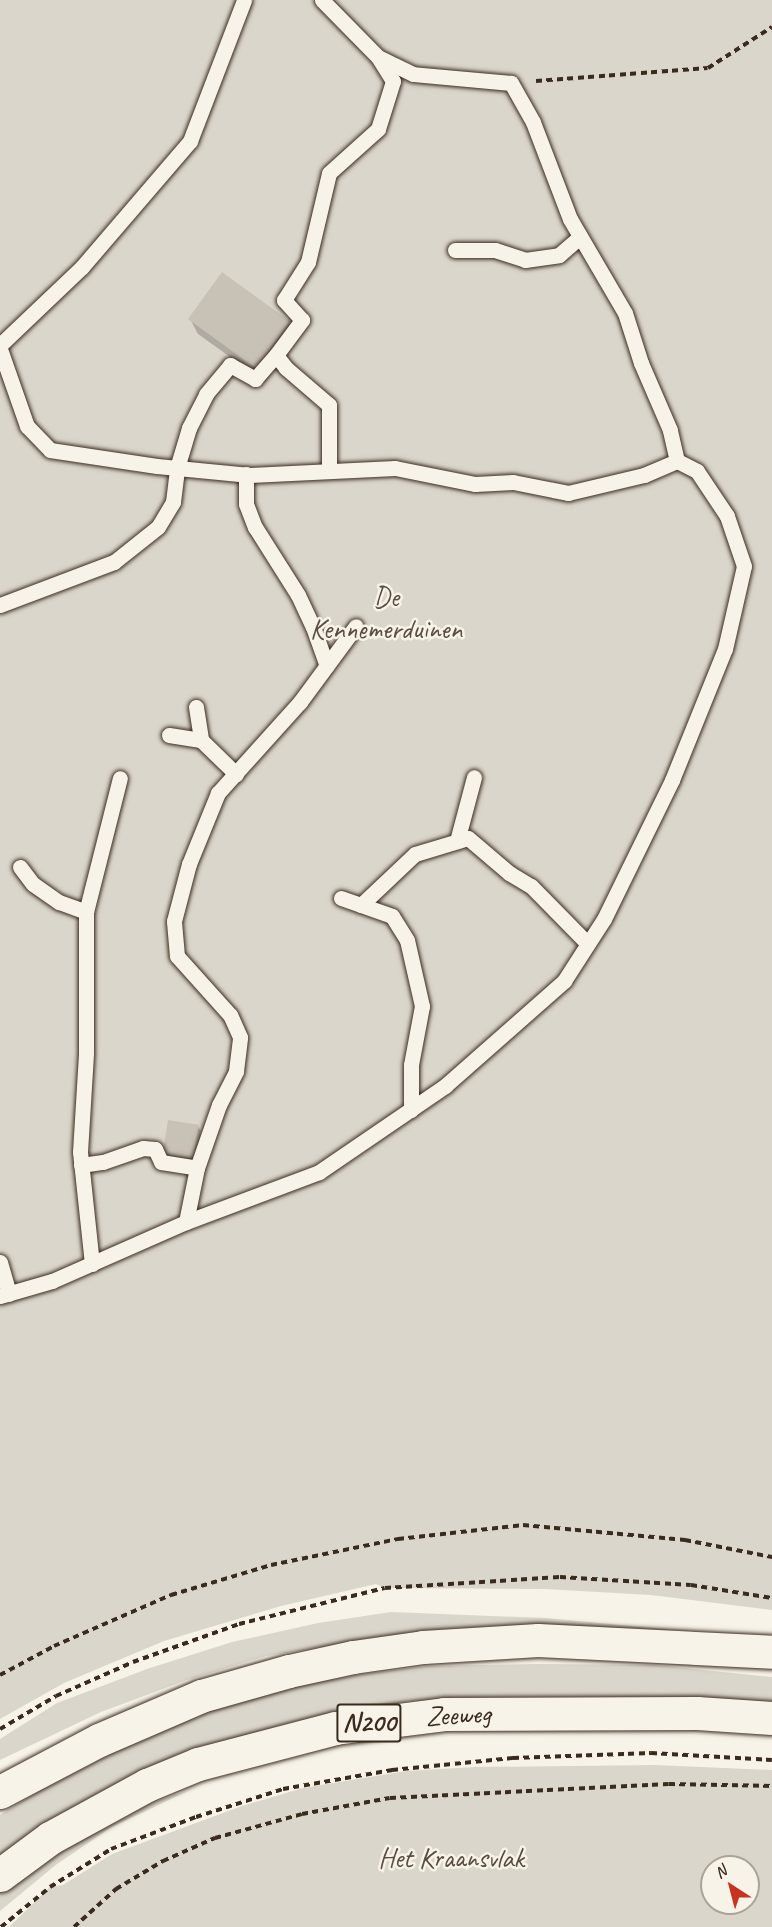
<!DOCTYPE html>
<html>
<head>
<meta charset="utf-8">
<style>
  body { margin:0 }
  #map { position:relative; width:772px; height:1927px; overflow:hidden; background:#f7f3e8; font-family:Caveat,sans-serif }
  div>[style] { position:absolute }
  .green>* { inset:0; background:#dbd6cb }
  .shadow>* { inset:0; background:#0003 }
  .building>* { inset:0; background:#c8c1b6; transform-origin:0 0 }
  .path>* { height:4px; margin-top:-2px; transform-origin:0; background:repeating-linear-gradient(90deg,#3b2a1e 0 6px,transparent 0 10.5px) }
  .roads { filter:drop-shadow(0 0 2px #3b2a1e) drop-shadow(0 0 2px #3b2a1e) }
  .lane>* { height:15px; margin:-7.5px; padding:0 7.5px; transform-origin:7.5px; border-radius:7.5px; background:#f7f3e8 }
  .primary>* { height:33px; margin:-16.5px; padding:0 16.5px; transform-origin:16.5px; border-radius:16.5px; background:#f7f3e8 }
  span { translate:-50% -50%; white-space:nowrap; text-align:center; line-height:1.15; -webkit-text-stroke:5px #f7f3e8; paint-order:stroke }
  .shield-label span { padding:2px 4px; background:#f7f3e8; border:2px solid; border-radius:4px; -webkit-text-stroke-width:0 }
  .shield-label { font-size:27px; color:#3b2a1e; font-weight:700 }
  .park-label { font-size:28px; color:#5b4c41 }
  .street-label { font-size:28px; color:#3b2a1e }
  .north { position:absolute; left:700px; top:1855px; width:60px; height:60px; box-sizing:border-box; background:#f7f3e8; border:2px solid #aca397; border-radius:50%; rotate:324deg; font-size:16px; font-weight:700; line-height:24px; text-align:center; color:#3b2a1e }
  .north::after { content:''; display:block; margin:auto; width:21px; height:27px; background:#c8321e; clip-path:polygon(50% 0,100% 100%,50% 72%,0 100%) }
</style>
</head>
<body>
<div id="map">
  <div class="green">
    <div style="clip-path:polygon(0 0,772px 0,772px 1610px,651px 1595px,545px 1589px,385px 1588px,376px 1584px,281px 1606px,164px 1641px,64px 1683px,0 1719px)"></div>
    <div style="clip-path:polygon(391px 1612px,545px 1618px,665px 1629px,719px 1639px,347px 1643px,266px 1656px,184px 1681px,101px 1712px,0 1760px,0 1739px,57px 1703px,147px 1669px,232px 1642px,318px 1623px)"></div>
    <div style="clip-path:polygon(540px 1664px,655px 1665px,772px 1677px,772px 1709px,452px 1699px,410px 1701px,340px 1712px,0 1857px,0 1815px,43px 1788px,186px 1716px,261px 1693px,356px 1675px,427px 1666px)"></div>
    <div style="clip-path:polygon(evenodd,655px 1765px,772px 1770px,772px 1927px,9px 1927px,50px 1887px,63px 1885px,112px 1854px,242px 1806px,303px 1788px,406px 1771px,475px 1767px,655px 1765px,712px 1867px,748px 1867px,748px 1903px,712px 1903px,712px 1867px)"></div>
    <div style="clip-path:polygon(190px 1790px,112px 1827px,57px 1864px,0 1911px,0 1893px,91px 1829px,133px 1809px)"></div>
  </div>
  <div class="shadow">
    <div style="clip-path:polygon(190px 319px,289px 323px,297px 338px,265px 382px,198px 334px)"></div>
    <div style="clip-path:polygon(198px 1127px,201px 1131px,195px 1162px,167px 1158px,164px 1153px)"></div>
  </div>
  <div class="building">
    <div style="left:222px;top:272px;width:84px;height:58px;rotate:36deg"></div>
    <div style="left:168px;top:1120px;width:31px;height:34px;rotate:9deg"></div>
  </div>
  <div class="path">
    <div style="left:536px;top:81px;width:172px;rotate:-4.3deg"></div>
    <div style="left:708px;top:68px;width:76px;rotate:-32.6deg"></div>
    <div style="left:0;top:1675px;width:61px;rotate:-28.2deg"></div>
    <div style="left:54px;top:1646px;width:128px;rotate:-23.6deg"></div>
    <div style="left:171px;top:1595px;width:104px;rotate:-16.7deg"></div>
    <div style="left:271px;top:1565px;width:130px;rotate:-11.6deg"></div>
    <div style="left:398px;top:1539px;width:126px;rotate:-6.4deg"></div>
    <div style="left:523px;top:1525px;width:163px;rotate:5.3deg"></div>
    <div style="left:685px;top:1540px;width:89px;rotate:11.1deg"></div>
    <div style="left:0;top:1729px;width:65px;rotate:-30.5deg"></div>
    <div style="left:56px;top:1696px;width:84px;rotate:-23.8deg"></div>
    <div style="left:133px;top:1662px;width:113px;rotate:-19.7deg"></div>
    <div style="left:239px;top:1624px;width:150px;rotate:-13.9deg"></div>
    <div style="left:385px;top:1588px;width:175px;rotate:-3.6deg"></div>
    <div style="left:560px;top:1577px;width:131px;rotate:3.5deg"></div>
    <div style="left:691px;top:1585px;width:82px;rotate:9.1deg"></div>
    <div style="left:1px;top:1927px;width:63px;rotate:-39.2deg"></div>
    <div style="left:50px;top:1887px;width:72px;rotate:-31.9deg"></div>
    <div style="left:111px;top:1849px;width:91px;rotate:-20.6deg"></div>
    <div style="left:196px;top:1817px;width:91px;rotate:-17.8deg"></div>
    <div style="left:283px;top:1789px;width:111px;rotate:-9.9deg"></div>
    <div style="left:392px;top:1770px;width:122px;rotate:-5.7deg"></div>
    <div style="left:513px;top:1758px;width:138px;rotate:-2.1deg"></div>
    <div style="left:651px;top:1753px;width:121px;rotate:3.3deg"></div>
    <div style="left:74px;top:1927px;width:57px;rotate:-42.1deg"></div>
    <div style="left:116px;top:1889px;width:55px;rotate:-30.8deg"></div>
    <div style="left:163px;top:1861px;width:57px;rotate:-23.9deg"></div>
    <div style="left:215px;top:1838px;width:90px;rotate:-15.4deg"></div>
    <div style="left:302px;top:1814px;width:89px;rotate:-10.3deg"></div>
    <div style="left:390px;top:1798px;width:279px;rotate:-2.9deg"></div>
    <div style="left:669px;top:1784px;width:103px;rotate:1.1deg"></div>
  </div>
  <div class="roads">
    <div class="lane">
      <div style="left:455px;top:250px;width:40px"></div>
      <div style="left:495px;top:250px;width:32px;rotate:18deg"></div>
      <div style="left:525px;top:260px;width:34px;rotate:-8deg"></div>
      <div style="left:559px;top:255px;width:28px;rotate:-41deg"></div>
      <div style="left:0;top:345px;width:113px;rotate:-43.6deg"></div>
      <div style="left:82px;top:267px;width:166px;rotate:-49.4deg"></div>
      <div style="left:190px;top:141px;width:151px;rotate:-69deg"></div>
      <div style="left:0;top:349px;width:82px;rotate:70.7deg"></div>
      <div style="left:27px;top:426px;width:33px;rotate:46deg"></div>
      <div style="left:50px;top:450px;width:108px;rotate:8.5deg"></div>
      <div style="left:157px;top:466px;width:93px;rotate:5.5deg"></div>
      <div style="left:250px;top:475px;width:145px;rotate:-2.8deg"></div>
      <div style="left:395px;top:468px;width:82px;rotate:11.3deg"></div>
      <div style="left:475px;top:484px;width:38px;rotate:-3deg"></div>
      <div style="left:513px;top:482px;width:56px;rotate:11.3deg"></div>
      <div style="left:568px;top:493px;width:78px;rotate:-13.3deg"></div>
      <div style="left:644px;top:475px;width:36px;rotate:-23deg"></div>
      <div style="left:329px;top:471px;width:66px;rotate:-90deg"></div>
      <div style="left:329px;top:405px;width:57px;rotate:-139.3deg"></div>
      <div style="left:286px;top:368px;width:16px;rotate:-128deg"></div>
      <div style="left:276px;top:355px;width:44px;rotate:-53.4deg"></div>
      <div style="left:302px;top:320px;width:27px;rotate:-132deg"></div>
      <div style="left:284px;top:300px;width:45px;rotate:-57.7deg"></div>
      <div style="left:308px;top:262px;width:91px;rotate:-76.7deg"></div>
      <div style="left:329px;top:173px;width:66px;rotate:-41.9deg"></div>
      <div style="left:378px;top:129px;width:50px;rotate:-72.6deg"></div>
      <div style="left:393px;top:81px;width:28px;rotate:-122deg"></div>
      <div style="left:246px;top:474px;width:30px;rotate:90deg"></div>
      <div style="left:246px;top:504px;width:25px;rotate:69deg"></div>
      <div style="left:255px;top:527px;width:80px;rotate:57.7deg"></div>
      <div style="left:298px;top:595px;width:35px;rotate:65deg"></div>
      <div style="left:313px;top:627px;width:41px;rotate:70.3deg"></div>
      <div style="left:0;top:605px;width:122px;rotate:-20.7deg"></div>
      <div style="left:114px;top:562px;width:56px;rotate:-38.5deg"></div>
      <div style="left:158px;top:527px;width:29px;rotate:-59deg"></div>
      <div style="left:173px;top:502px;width:34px;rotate:-83deg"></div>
      <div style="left:177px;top:468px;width:42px;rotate:-73.3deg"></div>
      <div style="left:189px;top:428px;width:38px;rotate:-63deg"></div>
      <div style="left:206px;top:394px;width:38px;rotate:-50deg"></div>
      <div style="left:230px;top:365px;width:29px;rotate:29deg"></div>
      <div style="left:255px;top:379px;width:32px;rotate:-49deg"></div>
      <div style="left:196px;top:707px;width:33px;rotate:81deg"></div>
      <div style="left:169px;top:735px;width:32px;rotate:9deg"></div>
      <div style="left:201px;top:740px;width:49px;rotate:44.2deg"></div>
      <div style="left:457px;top:841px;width:66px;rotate:-75.1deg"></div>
      <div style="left:20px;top:867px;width:21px;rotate:53deg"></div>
      <div style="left:33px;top:884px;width:32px;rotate:35deg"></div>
      <div style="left:59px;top:902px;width:29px;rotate:20deg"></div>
      <div style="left:341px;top:898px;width:54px;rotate:19.4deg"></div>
      <div style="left:392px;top:916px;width:28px;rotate:58deg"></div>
      <div style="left:407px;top:940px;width:68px;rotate:77.2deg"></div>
      <div style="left:422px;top:1006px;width:60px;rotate:100.6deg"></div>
      <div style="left:411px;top:1065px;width:45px;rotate:90deg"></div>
      <div style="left:361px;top:905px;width:74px;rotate:-43.4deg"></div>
      <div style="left:415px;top:854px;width:55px;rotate:-16.8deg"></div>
      <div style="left:468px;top:838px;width:54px;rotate:40.5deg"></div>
      <div style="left:509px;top:873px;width:26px;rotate:31deg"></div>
      <div style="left:531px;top:886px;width:81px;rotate:45.5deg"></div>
      <div style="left:81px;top:1165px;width:22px;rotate:-8deg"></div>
      <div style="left:103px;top:1162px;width:42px;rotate:-19.3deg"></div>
      <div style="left:143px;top:1148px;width:12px;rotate:5deg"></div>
      <div style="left:155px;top:1149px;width:14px;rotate:65deg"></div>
      <div style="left:161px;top:1162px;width:36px;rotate:9deg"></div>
      <div style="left:186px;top:1222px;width:55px;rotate:-78.5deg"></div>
      <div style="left:197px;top:1168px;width:67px;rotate:-70.8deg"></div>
      <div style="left:219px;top:1105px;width:38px;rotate:-63deg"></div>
      <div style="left:236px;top:1071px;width:34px;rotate:-83deg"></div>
      <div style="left:240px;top:1037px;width:24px;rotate:-114deg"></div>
      <div style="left:230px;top:1015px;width:79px;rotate:-131.9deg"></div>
      <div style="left:177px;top:956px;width:35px;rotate:-95deg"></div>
      <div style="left:174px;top:921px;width:59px;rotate:-75.3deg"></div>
      <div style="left:189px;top:864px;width:77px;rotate:-67.8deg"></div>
      <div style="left:218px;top:793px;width:122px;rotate:-48deg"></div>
      <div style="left:300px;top:702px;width:94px;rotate:-53.6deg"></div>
      <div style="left:0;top:1262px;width:33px;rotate:74deg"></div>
      <div style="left:92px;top:1264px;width:113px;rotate:-96.1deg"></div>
      <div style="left:80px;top:1152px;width:99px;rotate:-86.5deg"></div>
      <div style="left:86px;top:1053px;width:141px;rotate:-90deg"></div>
      <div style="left:86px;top:912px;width:138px;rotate:-75.8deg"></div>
      <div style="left:0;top:1296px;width:54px;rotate:-16.1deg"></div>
      <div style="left:52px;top:1281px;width:146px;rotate:-23.8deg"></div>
      <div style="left:186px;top:1222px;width:142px;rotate:-20.6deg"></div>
      <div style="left:319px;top:1172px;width:153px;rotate:-34.3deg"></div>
      <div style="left:445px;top:1086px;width:159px;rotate:-41.4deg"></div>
      <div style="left:564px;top:981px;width:74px;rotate:-57.2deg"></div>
      <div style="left:604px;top:919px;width:155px;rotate:-63.9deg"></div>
      <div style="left:672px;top:780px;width:141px;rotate:-68deg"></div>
      <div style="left:725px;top:649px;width:85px;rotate:-77.1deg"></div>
      <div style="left:744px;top:566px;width:53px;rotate:-108.8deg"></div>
      <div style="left:727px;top:516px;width:54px;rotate:-123.7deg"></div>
      <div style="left:697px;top:471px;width:22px;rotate:-153deg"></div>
      <div style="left:677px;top:461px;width:32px;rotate:-103deg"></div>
      <div style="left:670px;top:430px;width:73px;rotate:-113.4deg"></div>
      <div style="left:641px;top:363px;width:52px;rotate:-107.7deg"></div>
      <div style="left:625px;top:313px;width:109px;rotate:-120.3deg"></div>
      <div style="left:570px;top:219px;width:104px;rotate:-110.9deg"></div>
      <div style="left:533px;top:122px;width:45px;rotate:-119.4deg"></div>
      <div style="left:511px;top:83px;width:98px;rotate:-174.8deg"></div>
      <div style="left:413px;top:74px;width:39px;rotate:-154deg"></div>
      <div style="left:378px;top:57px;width:80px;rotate:-134.5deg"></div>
    </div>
    <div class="primary">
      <div style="left:0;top:1792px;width:112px;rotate:-27.7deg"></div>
      <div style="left:99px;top:1740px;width:111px;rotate:-23.3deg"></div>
      <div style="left:201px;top:1696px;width:91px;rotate:-15.9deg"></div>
      <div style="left:289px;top:1671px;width:66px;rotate:-12.3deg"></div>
      <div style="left:353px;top:1657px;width:71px;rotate:-8.1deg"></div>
      <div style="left:423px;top:1647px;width:115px;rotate:-3.5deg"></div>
      <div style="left:538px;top:1640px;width:234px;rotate:2.9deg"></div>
      <div style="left:0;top:1875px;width:62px;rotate:-36.5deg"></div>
      <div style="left:50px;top:1838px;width:111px;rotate:-28.7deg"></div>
      <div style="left:147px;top:1785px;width:55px;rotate:-22.4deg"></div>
      <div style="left:198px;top:1764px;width:142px;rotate:-14.7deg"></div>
      <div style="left:335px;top:1728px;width:110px;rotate:-7.3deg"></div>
      <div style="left:444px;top:1714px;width:253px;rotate:-0.2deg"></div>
      <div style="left:697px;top:1713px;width:75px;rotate:3.8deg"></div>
    </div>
  </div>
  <div class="shield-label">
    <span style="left:369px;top:1723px">N200</span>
  </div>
  <div class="park-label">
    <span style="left:386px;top:613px">De<br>Kennemerduinen</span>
    <span style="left:451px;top:1858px">Het Kraansvlak</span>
  </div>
  <div class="street-label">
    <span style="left:458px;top:1715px;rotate:-3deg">Zeeweg</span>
  </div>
  <div class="north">N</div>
</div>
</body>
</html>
